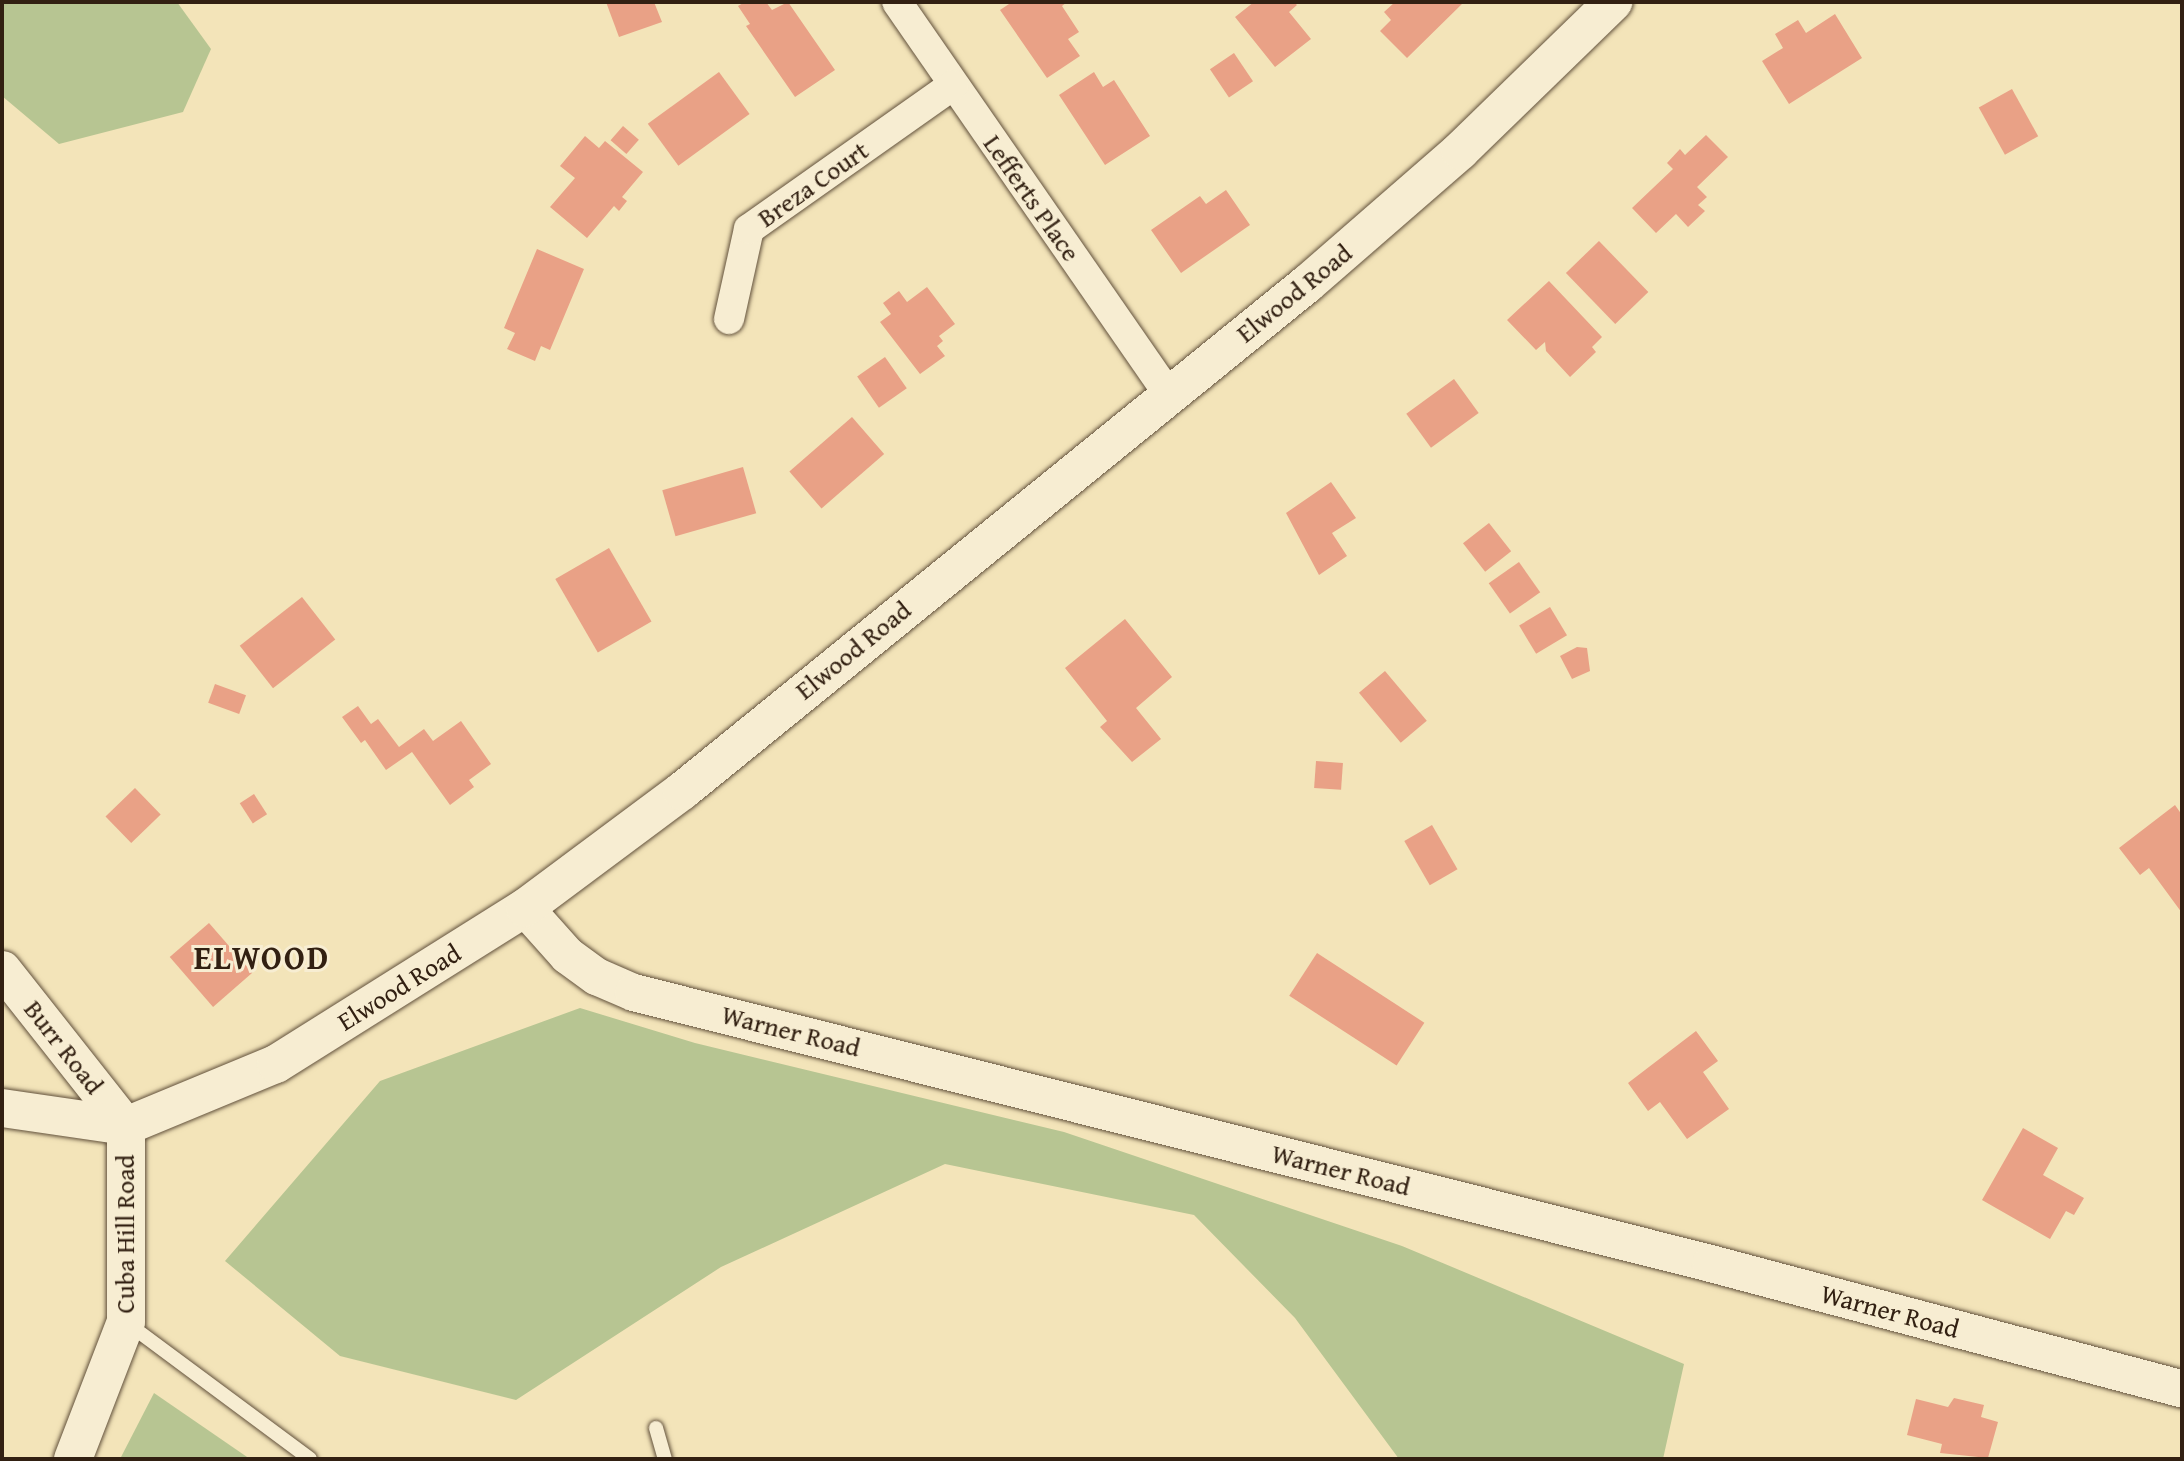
<!DOCTYPE html>
<html>
<head>
<meta charset="utf-8">
<style>
  body { margin:0 }
  #map { position:relative; width:2184px; height:1461px; overflow:hidden; background:#f3e4b9; font-family:"Gentium Book Plus",serif }
  div>[style] { position:absolute }
  .green>* { inset:0; background:#b7c592 }
  .building>* { inset:0; background:#e9a186; transform-origin:0 0 }
  .roads { filter:drop-shadow(0 0 2px #62513c) drop-shadow(0 0 2px #62513c) }
  .service>* { height:14px; margin:-7px; padding:0 7px; transform-origin:7px; border-radius:7px; background:#f7edd2 }
  .minor>* { height:30px; margin:-15px; padding:0 15px; transform-origin:15px; border-radius:15px; background:#f7edd2 }
  .tertiary>* { height:37px; margin:-18.5px; padding:0 18.5px; transform-origin:18.5px; border-radius:18.5px; background:#f7edd2 }
  .secondary>* { height:38px; margin:-19px; padding:0 19px; transform-origin:19px; border-radius:19px; background:#f7edd2 }
  span { translate:-50% -50%; white-space:nowrap; text-align:center; line-height:1.15; -webkit-text-stroke:6px #f7edd2; paint-order:stroke }
  .street-label { font-size:26px; color:#322012 }
  .district-label { font-size:33px; color:#322012; font-weight:700; letter-spacing:2px }
  .frame { position:absolute; inset:0; border:4px solid #322012; pointer-events:none }
</style>
</head>
<body>
<div id="map">
  <div class="green">
    <div style="clip-path:polygon(2px 2px,177px 2px,211px 49px,183px 112px,59px 144px,2px 96px)"></div>
    <div style="clip-path:polygon(580px 1008px,695px 1043px,1064px 1132px,1402px 1246px,1684px 1364px,1663px 1459px,1399px 1459px,1295px 1318px,1194px 1215px,945px 1164px,721px 1267px,516px 1400px,340px 1356px,225px 1261px,380px 1081px)"></div>
    <div style="clip-path:polygon(154px 1393px,250px 1459px,120px 1459px)"></div>
  </div>
  <div class="building">
    <div style="clip-path:polygon(606px 2px,654px 2px,662px 22px,619px 37px)"></div>
    <div style="clip-path:polygon(745px 2px,766px 2px,772px 10px,788px 2px,835px 70px,795px 97px,746px 26px,750px 24px,738px 6px)"></div>
    <div style="clip-path:polygon(1012px 2px,1067px 2px,1062px 6px,1079px 32px,1068px 39px,1080px 56px,1047px 78px,1000px 10px)"></div>
    <div style="clip-path:polygon(1254px 2px,1294px 2px,1297px 5px,1289px 12px,1311px 39px,1275px 67px,1235px 17px)"></div>
    <div style="clip-path:polygon(1395px 2px,1464px 2px,1407px 58px,1380px 31px,1391px 20px,1384px 12px)"></div>
    <div style="clip-path:polygon(1835px 14px,1862px 58px,1789px 104px,1762px 61px,1783px 48px,1775px 34px,1798px 20px,1806px 33px)"></div>
    <div style="left:1234px;top:53px;width:34px;height:29px;rotate:56deg"></div>
    <div style="left:719px;top:72px;width:52px;height:88px;rotate:54deg"></div>
    <div style="clip-path:polygon(1094px 72px,1103px 87px,1114px 80px,1150px 136px,1105px 165px,1059px 95px)"></div>
    <div style="left:2012px;top:89px;width:54px;height:38px;rotate:61deg"></div>
    <div style="left:623px;top:126px;width:21px;height:19px;rotate:41deg"></div>
    <div style="clip-path:polygon(1706px 135px,1728px 157px,1697px 187px,1707px 197px,1698px 205px,1705px 211px,1688px 227px,1676px 214px,1656px 233px,1632px 208px,1673px 169px,1667px 163px,1680px 149px,1685px 155px)"></div>
    <div style="clip-path:polygon(585px 136px,599px 148px,605px 141px,643px 172px,622px 197px,627px 201px,619px 211px,614px 206px,587px 238px,550px 207px,575px 178px,560px 166px)"></div>
    <div style="clip-path:polygon(1226px 190px,1250px 225px,1181px 273px,1151px 230px,1200px 196px,1206px 204px)"></div>
    <div style="left:1599px;top:241px;width:71px;height:46px;rotate:46deg"></div>
    <div style="clip-path:polygon(537px 249px,584px 269px,550px 350px,541px 346px,535px 361px,507px 349px,515px 333px,504px 328px)"></div>
    <div style="clip-path:polygon(1549px 281px,1602px 337px,1592px 347px,1596px 352px,1570px 377px,1546px 351px,1545px 342px,1536px 350px,1507px 320px)"></div>
    <div style="clip-path:polygon(927px 287px,955px 324px,939px 336px,943px 341px,937px 346px,945px 356px,920px 374px,880px 322px,891px 314px,883px 303px,899px 291px,907px 302px)"></div>
    <div style="left:885px;top:357px;width:38px;height:34px;rotate:55deg"></div>
    <div style="left:1454px;top:379px;width:42px;height:59px;rotate:54deg"></div>
    <div style="left:852px;top:417px;width:49px;height:83px;rotate:49deg"></div>
    <div style="left:743px;top:467px;width:48px;height:84px;rotate:74deg"></div>
    <div style="clip-path:polygon(1331px 482px,1356px 518px,1332px 533px,1347px 556px,1319px 575px,1286px 513px)"></div>
    <div style="left:1489px;top:523px;width:36px;height:33px;rotate:52deg"></div>
    <div style="left:609px;top:548px;width:85px;height:62px;rotate:60deg"></div>
    <div style="left:1519px;top:562px;width:37px;height:37px;rotate:55deg"></div>
    <div style="left:302px;top:597px;width:54px;height:79px;rotate:52deg"></div>
    <div style="left:1550px;top:607px;width:33px;height:36px;rotate:59deg"></div>
    <div style="clip-path:polygon(1125px 619px,1172px 677px,1136px 708px,1161px 739px,1132px 762px,1100px 727px,1107px 721px,1065px 668px)"></div>
    <div style="clip-path:polygon(1577px 647px,1587px 648px,1590px 671px,1572px 679px,1560px 656px)"></div>
    <div style="left:1385px;top:671px;width:65px;height:34px;rotate:50deg"></div>
    <div style="left:215px;top:684px;width:33px;height:20px;rotate:20deg"></div>
    <div style="clip-path:polygon(358px 706px,371px 724px,378px 719px,399px 747px,424px 729px,433px 741px,461px 721px,491px 764px,469px 780px,474px 787px,450px 805px,412px 752px,386px 770px,365px 740px,361px 743px,342px 717px)"></div>
    <div style="left:1316px;top:761px;width:27px;height:27px;rotate:4deg"></div>
    <div style="left:135px;top:788px;width:37px;height:41px;rotate:46deg"></div>
    <div style="left:254px;top:794px;width:24px;height:17px;rotate:57deg"></div>
    <div style="clip-path:polygon(2175px 805px,2182px 815px,2182px 913px,2149px 868px,2140px 875px,2119px 848px)"></div>
    <div style="left:1432px;top:825px;width:51px;height:32px;rotate:60deg"></div>
    <div style="left:209px;top:923px;width:66px;height:52px;rotate:49deg"></div>
    <div style="left:1317px;top:953px;width:128px;height:51px;rotate:33deg"></div>
    <div style="clip-path:polygon(1696px 1031px,1718px 1061px,1703px 1072px,1729px 1109px,1687px 1139px,1660px 1102px,1648px 1111px,1628px 1083px)"></div>
    <div style="clip-path:polygon(2023px 1128px,2058px 1148px,2043px 1175px,2084px 1198px,2074px 1215px,2066px 1211px,2050px 1239px,1982px 1200px)"></div>
    <div style="clip-path:polygon(1954px 1398px,1984px 1405px,1981px 1417px,1998px 1422px,1988px 1458px,1940px 1453px,1942px 1444px,1907px 1435px,1916px 1399px,1948px 1407px)"></div>
  </div>
  <div class="roads">
    <div class="service">
      <div style="left:127px;top:1323px;width:228px;rotate:36.6deg"></div>
      <div style="left:656px;top:1428px;width:32px;rotate:74deg"></div>
    </div>
    <div class="minor">
      <div style="left:897px;top:2px;width:476px;rotate:55.3deg"></div>
      <div style="left:729px;top:319px;width:92px;rotate:-77.5deg"></div>
      <div style="left:749px;top:229px;width:250px;rotate:-35.2deg"></div>
    </div>
    <div class="tertiary">
      <div style="left:525px;top:908px;width:63px;rotate:48.2deg"></div>
      <div style="left:567px;top:955px;width:36px;rotate:36deg"></div>
      <div style="left:596px;top:976px;width:40px;rotate:23.4deg"></div>
      <div style="left:633px;top:992px;width:1111px;rotate:14.12deg"></div>
      <div style="left:1710px;top:1263px;width:489px;rotate:14.9deg"></div>
      <div style="left:2px;top:969px;width:200px;rotate:51.7deg"></div>
    </div>
    <div class="secondary">
      <div style="left:2px;top:1108px;width:125px;rotate:8.3deg"></div>
      <div style="left:126px;top:1126px;width:162px;rotate:-22.5deg"></div>
      <div style="left:276px;top:1064px;width:294px;rotate:-32.1deg"></div>
      <div style="left:525px;top:908px;width:196px;rotate:-36.7deg"></div>
      <div style="left:682px;top:791px;width:805px;rotate:-39.05deg"></div>
      <div style="left:1307px;top:284px;width:203px;rotate:-41deg"></div>
      <div style="left:1460px;top:151px;width:214px;rotate:-44.2deg"></div>
      <div style="left:73px;top:1459px;width:147px;rotate:-68.9deg"></div>
      <div style="left:126px;top:1322px;width:196px;rotate:-90deg"></div>
    </div>
  </div>
  <div class="street-label">
    <span style="left:813px;top:184px;rotate:-35deg">Breza Court</span>
    <span style="left:1032px;top:198px;rotate:55deg">Lefferts Place</span>
    <span style="left:1294px;top:293px;rotate:-39deg">Elwood Road</span>
    <span style="left:853px;top:650px;rotate:-39deg">Elwood Road</span>
    <span style="left:399px;top:987px;rotate:-32deg">Elwood Road</span>
    <span style="left:791px;top:1031px;rotate:14deg">Warner Road</span>
    <span style="left:64px;top:1047px;rotate:52deg">Burr Road</span>
    <span style="left:1341px;top:1170px;rotate:14deg">Warner Road</span>
    <span style="left:125px;top:1234px;rotate:-90deg">Cuba Hill Road</span>
    <span style="left:1890px;top:1311px;rotate:15deg">Warner Road</span>
  </div>
  <div class="district-label">
    <span style="left:262px;top:958px">ELWOOD</span>
  </div>
  <div class="frame"></div>
</div>
</body>
</html>
